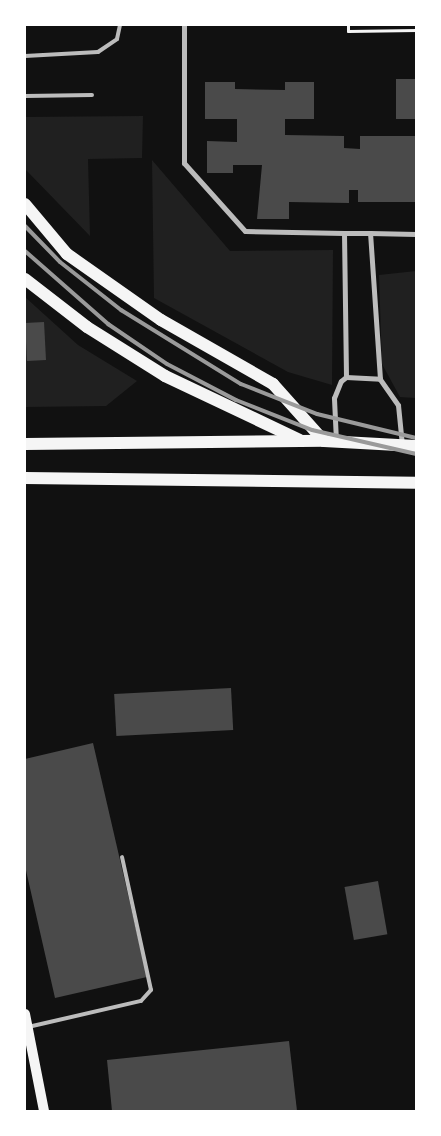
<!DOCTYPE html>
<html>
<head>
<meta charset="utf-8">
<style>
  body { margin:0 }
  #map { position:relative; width:441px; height:1136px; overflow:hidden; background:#111; font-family:Raleway,sans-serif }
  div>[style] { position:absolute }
  .green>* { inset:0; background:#202020 }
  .building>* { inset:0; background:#4a4a4a; transform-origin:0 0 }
  .path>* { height:3px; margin:-1.5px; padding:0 1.5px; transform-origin:1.5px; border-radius:1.5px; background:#f5f5f5 }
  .service>* { height:4px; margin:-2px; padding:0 2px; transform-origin:2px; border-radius:2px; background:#bcbcbc }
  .minor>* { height:5px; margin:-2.5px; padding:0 2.5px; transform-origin:2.5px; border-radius:2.5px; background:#bcbcbc }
  .secondary>* { height:10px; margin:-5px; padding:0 5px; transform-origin:5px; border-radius:5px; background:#f5f5f5 }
  .primary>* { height:12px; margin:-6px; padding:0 6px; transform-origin:6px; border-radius:6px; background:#f5f5f5 }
  .rail>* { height:4px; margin:-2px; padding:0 2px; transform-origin:2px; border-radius:2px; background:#9a9a9a }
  span { translate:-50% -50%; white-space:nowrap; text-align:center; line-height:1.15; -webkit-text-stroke:5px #fff; paint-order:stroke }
  .frame { position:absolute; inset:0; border:26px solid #fff; pointer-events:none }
</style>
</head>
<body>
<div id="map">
  <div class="green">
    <div style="clip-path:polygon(143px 116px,142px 158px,88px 159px,90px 236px,25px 169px,25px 117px)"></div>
    <div style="clip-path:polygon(152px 160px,230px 251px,333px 250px,332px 385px,288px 372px,154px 298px)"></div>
    <div style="clip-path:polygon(416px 271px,416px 398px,400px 397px,382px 364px,379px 275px)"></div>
    <div style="clip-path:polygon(25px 297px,78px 345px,137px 381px,106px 406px,25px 407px)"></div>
  </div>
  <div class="building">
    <div style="left:396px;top:79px;width:20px;height:40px"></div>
    <div style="clip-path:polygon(205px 82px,235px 82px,235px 89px,285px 90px,285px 82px,314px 82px,314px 119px,285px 119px,285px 135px,344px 136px,344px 148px,360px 149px,360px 136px,416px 136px,416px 202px,358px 202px,358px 190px,349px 190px,349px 203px,289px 202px,289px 219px,257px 219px,262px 165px,233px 165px,233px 173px,207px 173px,207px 141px,237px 142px,237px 119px,205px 119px)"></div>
    <div style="left:44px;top:322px;width:38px;height:19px;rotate:87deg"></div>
    <div style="left:231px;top:688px;width:42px;height:117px;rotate:87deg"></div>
    <div style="clip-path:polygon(93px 743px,147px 977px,55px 998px,25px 866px,25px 759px)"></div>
    <div style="left:378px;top:881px;width:54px;height:34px;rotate:80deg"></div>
    <div style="clip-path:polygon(289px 1041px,297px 1111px,112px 1111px,107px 1060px)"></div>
  </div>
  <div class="path">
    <div style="left:348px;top:25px;width:6px;rotate:90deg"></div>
    <div style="left:348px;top:31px;width:68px;rotate:-0.8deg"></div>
  </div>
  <div class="service">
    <div style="left:25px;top:56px;width:73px;rotate:-3.1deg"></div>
    <div style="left:98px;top:52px;width:23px;rotate:-34deg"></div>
    <div style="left:117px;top:39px;width:14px;rotate:-78deg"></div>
    <div style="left:25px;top:96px;width:67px;rotate:-0.9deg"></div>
    <div style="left:28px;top:1027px;width:116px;rotate:-13deg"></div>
    <div style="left:141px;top:1001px;width:15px;rotate:-48deg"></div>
    <div style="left:151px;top:990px;width:136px;rotate:-102.3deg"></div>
  </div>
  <div class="minor">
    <div style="left:184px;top:25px;width:138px;rotate:90deg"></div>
    <div style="left:184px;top:163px;width:91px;rotate:48.1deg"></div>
    <div style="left:245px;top:231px;width:99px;rotate:1.2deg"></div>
    <div style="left:344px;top:233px;width:144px;rotate:89.2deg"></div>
    <div style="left:344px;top:233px;width:26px"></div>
    <div style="left:336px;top:441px;width:43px;rotate:-92.7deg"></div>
    <div style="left:334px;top:398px;width:18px;rotate:-68deg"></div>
    <div style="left:341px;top:381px;width:6px;rotate:-39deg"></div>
    <div style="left:346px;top:377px;width:34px;rotate:3deg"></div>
    <div style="left:402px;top:445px;width:40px;rotate:-95.7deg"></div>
    <div style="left:398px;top:405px;width:32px;rotate:-125deg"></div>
    <div style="left:380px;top:379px;width:146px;rotate:-93.9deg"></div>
    <div style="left:370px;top:233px;width:46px;rotate:1.2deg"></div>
  </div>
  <div class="secondary">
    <div style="left:25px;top:1014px;width:99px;rotate:78.9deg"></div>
  </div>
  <div class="primary">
    <div style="left:25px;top:204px;width:65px;rotate:50deg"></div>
    <div style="left:67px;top:254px;width:115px;rotate:35.1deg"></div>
    <div style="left:161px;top:320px;width:129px;rotate:29.7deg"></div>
    <div style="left:273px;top:384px;width:76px;rotate:48.2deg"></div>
    <div style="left:25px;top:279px;width:78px;rotate:37.7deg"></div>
    <div style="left:87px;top:327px;width:92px;rotate:32.1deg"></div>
    <div style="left:165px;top:376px;width:149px;rotate:25.4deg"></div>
    <div style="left:25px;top:444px;width:299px;rotate:-0.6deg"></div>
    <div style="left:324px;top:441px;width:92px;rotate:3.1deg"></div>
    <div style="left:25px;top:478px;width:391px;rotate:0.7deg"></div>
  </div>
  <div class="rail">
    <div style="left:25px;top:226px;width:50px;rotate:45.8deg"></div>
    <div style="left:60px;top:262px;width:78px;rotate:38.2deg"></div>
    <div style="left:121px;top:310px;width:141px;rotate:31.7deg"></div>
    <div style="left:241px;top:384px;width:82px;rotate:21.5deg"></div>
    <div style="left:317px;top:414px;width:102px;rotate:13.6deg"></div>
    <div style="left:25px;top:251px;width:111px;rotate:41.3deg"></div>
    <div style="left:108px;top:324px;width:71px;rotate:34.1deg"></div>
    <div style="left:167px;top:364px;width:78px;rotate:27.6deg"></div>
    <div style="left:236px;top:400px;width:82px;rotate:21.5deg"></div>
    <div style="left:312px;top:430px;width:107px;rotate:13deg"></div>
  </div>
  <div class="frame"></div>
</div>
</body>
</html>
